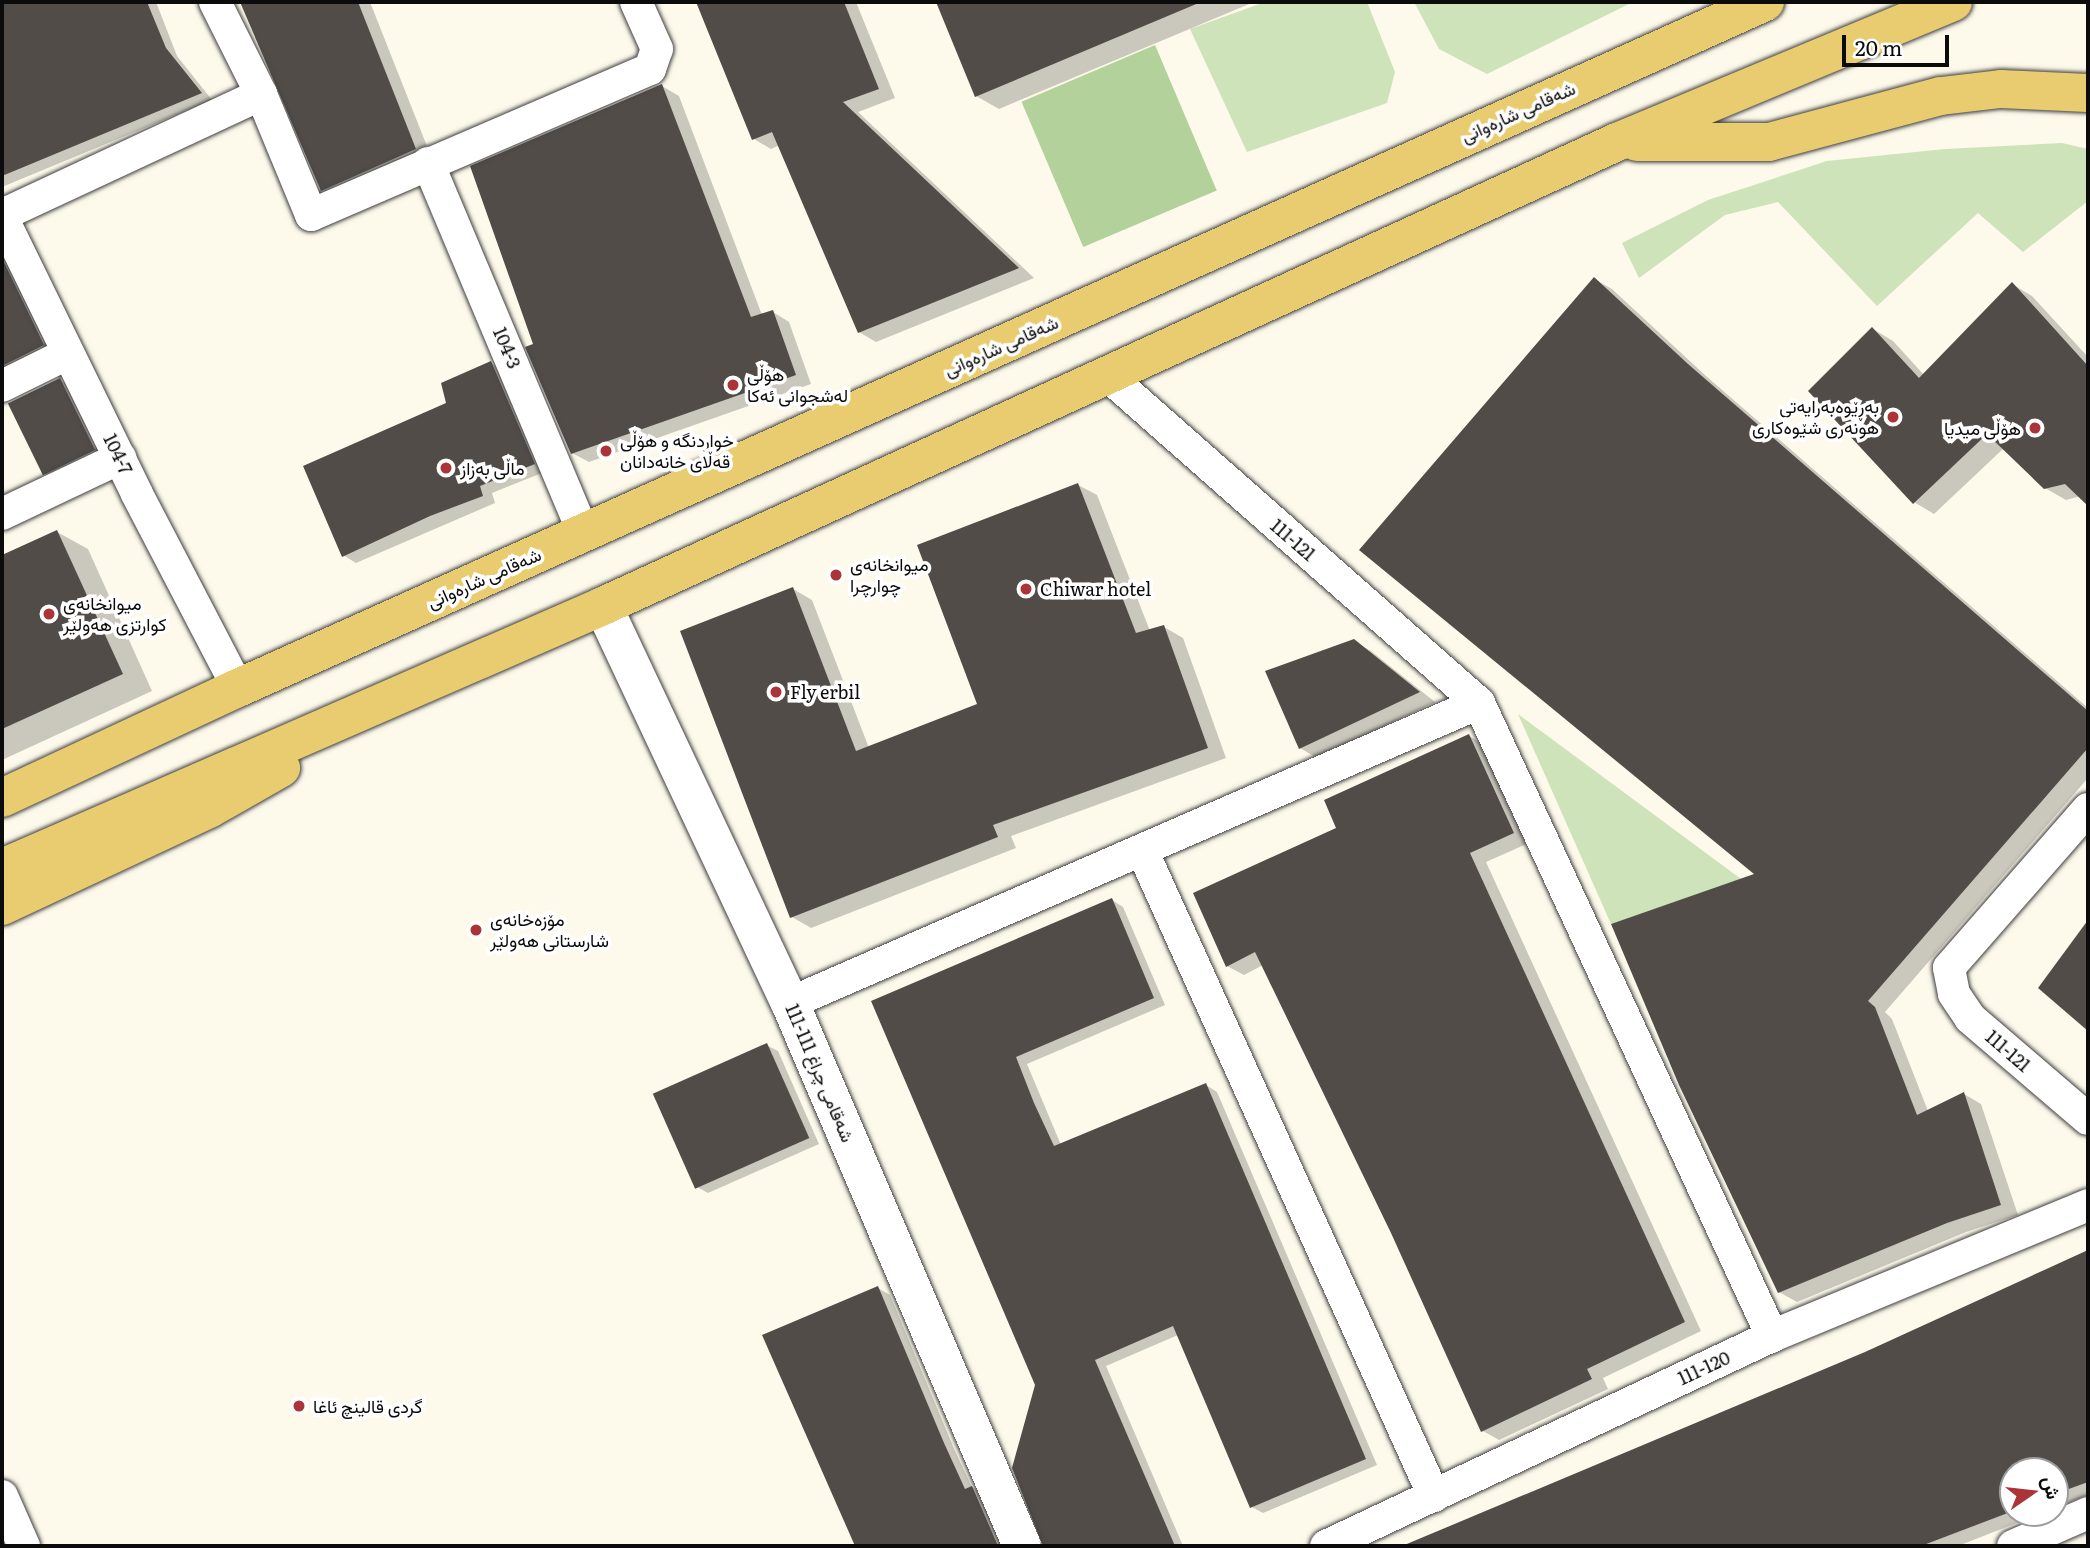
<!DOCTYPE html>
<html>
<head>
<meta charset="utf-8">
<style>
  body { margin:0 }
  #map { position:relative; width:2090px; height:1548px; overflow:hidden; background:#fdf9eb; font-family:Literata,Vazirmatn,serif }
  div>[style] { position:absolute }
  .green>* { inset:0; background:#cee3b9 }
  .forest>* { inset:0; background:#b3d19a; transform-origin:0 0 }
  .shadow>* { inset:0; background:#0003 }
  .building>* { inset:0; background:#524c49; transform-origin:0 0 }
  .roads { filter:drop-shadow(0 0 2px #3e3e3e) drop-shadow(0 0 2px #3e3e3e) }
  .minor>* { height:32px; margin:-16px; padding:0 16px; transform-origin:16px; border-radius:16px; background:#fff }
  .tertiary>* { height:38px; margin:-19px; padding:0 19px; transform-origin:19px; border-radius:19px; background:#fff }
  .primary>* { height:38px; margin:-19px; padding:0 19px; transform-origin:19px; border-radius:19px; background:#e8cc6f }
  .dots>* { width:19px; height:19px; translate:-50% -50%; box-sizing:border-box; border:4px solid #fff; border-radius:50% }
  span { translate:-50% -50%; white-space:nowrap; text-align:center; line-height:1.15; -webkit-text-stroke:7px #fff; paint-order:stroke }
  .street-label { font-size:18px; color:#0b0b0b }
  .poi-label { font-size:18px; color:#0b0b0b }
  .left { translate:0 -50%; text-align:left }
  .right { translate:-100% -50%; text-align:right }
  .frame { position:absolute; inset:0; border:4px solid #0b0b0b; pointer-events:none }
  .north { position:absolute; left:1999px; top:1457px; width:70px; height:70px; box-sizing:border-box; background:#fff; border:2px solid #9d9d9d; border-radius:50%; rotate:76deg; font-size:19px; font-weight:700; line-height:28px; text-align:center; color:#0b0b0b }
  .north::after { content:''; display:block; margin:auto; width:24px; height:32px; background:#aa3438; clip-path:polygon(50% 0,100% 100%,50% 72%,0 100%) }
  .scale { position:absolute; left:1842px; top:35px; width:107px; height:32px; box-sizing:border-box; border:4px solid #0b0b0b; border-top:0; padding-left:9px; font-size:21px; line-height:24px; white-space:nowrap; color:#0b0b0b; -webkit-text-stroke:5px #fff; paint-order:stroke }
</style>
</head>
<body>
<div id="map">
  <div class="green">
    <div style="clip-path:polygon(1265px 2px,1367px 2px,1395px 72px,1387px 103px,1247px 152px,1190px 29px)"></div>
    <div style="clip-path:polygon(1414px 2px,1633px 2px,1487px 74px,1439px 49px)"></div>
    <div style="clip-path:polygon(2062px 143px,2088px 149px,2088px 201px,2023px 252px,1978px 213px,1877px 306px,1778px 202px,1725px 215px,1639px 278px,1622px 243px,1708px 200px,1827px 161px,1945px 149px)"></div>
    <div style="clip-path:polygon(1518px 714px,1741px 879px,1611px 924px)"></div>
  </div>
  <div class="forest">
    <div style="left:1155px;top:45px;width:158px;height:145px;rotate:67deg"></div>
  </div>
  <div class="shadow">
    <div style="clip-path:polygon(2px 2px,156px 2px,177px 56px,212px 100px,2px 187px)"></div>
    <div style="clip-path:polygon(241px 2px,370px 2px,432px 159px,339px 199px,322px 190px)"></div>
    <div style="clip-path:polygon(698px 2px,856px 2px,895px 98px,858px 112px,1034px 278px,876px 342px,859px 332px,780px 145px,771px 149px,754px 139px)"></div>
    <div style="clip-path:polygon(938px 2px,1254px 2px,999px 109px,976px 96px)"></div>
    <div style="clip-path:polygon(662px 86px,679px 96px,762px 315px,773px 312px,789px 322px,811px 384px,589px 462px,572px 453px,535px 345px)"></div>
    <div style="clip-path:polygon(2px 244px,54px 351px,2px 380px)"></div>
    <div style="clip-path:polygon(1594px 279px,1612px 289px,1706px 376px,2088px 708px,2088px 778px,1885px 1012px,1892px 1019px,1928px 1111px,1964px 1094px,1981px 1104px,2018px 1215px,1966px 1232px,1797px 1302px,1779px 1292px,1757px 875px)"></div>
    <div style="clip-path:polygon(2012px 284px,2032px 296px,2088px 357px,2088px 503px,2081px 496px,2066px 500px,2045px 488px,2004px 448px,1934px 514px,1914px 502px,1873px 329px,1893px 341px,1924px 375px)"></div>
    <div style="clip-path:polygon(491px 363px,504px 371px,547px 471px,492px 493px,495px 503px,356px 563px,343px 555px,448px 404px)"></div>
    <div style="clip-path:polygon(60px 380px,71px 386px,105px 456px,55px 480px,44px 473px)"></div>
    <div style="clip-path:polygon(1078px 485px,1097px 495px,1150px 631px,1164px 627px,1183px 638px,1226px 758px,1011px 836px,1016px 848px,811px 928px,792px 917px,793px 589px,812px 600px,869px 748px,980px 705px)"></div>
    <div style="clip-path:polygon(57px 532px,88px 549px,152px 691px,2px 760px,2px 557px)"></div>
    <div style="clip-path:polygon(1353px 641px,1371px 651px,1435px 702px,1317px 758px,1300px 748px)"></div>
    <div style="clip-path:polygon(1469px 736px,1486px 746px,1529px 843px,1486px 862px,1701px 1331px,1603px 1378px,1608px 1389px,1499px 1440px,1483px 1431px,1393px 1232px,1263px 965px,1244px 975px,1227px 966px,1339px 829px)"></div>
    <div style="clip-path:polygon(1112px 900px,1123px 907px,1165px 1005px,1027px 1064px,1061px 1145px,1206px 1085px,1217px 1092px,1377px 1465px,1263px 1513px,1252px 1507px,1178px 1335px,1106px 1366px,1183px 1546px,1045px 1546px,1014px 1468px,1036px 1385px,874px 1002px)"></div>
    <div style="clip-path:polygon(2088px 923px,2088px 1028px,2040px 987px)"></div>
    <div style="clip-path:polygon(766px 1045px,778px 1051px,819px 1144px,708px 1193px,697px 1187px)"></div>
    <div style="clip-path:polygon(2088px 1253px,2088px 1495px,2055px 1508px,2055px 1471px,2013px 1471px,2013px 1513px,2042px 1513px,1958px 1546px,1411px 1546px,1865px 1354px)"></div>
    <div style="clip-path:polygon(878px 1288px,890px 1295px,955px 1451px,972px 1487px,984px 1494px,1006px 1546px,858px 1546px,764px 1336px)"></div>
  </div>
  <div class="building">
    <div style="clip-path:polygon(2px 2px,147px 2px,166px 48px,202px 93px,2px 176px)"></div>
    <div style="clip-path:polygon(240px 2px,358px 2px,416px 149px,321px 191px)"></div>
    <div style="clip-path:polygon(696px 2px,844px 2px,879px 89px,843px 102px,1019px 268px,858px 333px,772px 132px,752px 140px)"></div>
    <div style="clip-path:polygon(936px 2px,1201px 2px,975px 97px)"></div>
    <div style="clip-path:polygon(662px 84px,751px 317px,773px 310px,796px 375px,571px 454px,525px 347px,533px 344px,470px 166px)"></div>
    <div style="clip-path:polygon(2px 258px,44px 345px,2px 366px)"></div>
    <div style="clip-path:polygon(1594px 277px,1688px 364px,2088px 711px,2088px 748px,1868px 1001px,1875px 1007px,1917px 1115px,1964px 1092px,2001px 1205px,1947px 1223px,1778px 1293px,1679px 1085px,1611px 924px,1754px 874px,1359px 550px)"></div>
    <div style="clip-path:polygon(2012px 282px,2088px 366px,2088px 506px,2065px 484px,2044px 489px,1987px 434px,1913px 504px,1808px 391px,1872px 327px,1919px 378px)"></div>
    <div style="clip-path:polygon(491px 361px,535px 464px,480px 486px,483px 496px,430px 516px,342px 557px,303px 466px,446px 403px,441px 383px)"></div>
    <div style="left:60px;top:378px;width:80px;height:58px;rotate:64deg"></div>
    <div style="clip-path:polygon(1078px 483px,1136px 633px,1164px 625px,1208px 748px,993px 825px,998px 837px,790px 918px,680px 631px,793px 587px,856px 751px,977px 704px,917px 545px)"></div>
    <div style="clip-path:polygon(57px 530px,123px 674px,2px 729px,2px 555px)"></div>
    <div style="clip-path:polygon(1354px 639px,1420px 692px,1299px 749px,1265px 671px)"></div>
    <div style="clip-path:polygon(1469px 734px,1514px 833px,1470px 853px,1685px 1322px,1587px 1369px,1592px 1379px,1481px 1432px,1391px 1233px,1255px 952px,1226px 967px,1193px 893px,1336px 828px,1324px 800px)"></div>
    <div style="clip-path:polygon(1112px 898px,1154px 998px,1016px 1057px,1034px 1103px,1054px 1146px,1206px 1083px,1366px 1459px,1250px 1508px,1173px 1326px,1095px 1360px,1175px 1546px,1043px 1546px,1012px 1468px,1035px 1385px,871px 1001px)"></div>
    <div style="clip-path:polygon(2088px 920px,2088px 1031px,2038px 988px)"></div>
    <div style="left:767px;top:1043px;width:104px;height:125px;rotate:66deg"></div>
    <div style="clip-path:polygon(2088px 1250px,2088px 1482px,2055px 1494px,2055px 1471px,2013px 1471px,2013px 1511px,1921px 1546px,1402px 1546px,1865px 1352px)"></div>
    <div style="clip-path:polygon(878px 1286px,944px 1443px,965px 1489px,972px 1486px,998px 1546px,855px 1546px,762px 1335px)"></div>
  </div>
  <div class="roads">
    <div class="minor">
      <div style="left:215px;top:2px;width:103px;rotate:63.4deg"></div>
      <div style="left:261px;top:94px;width:131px;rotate:67.5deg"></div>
      <div style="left:311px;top:215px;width:369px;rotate:-23.3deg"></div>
      <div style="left:650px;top:69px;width:21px;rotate:-71deg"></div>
      <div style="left:657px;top:49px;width:51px;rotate:-114.1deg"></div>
      <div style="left:428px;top:163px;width:402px;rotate:67.2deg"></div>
      <div style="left:2px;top:215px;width:286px;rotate:-25deg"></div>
      <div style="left:2px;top:217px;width:308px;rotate:64deg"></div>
      <div style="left:137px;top:494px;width:219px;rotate:62.5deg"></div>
      <div style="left:1107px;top:375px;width:496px;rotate:41.4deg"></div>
      <div style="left:1479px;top:703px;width:698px;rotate:65.16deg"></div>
      <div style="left:2px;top:386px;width:72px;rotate:-26.2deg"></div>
      <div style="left:2px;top:514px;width:131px;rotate:-25.4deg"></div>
      <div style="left:2088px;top:809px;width:211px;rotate:131.2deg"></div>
      <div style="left:1949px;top:968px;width:26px;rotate:79deg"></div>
      <div style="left:1954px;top:994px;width:29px;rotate:56deg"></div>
      <div style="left:1970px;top:1018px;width:155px;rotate:40.6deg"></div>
      <div style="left:1142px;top:850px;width:709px;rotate:65.68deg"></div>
      <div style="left:790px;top:1003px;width:751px;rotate:-23.53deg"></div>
      <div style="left:2px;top:1496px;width:55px;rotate:66.3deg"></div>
      <div style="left:1326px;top:1546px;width:493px;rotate:-25.2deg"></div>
      <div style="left:1772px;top:1336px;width:342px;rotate:-22.5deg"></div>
      <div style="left:2013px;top:1546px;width:82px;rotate:-23.7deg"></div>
    </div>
    <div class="tertiary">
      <div style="left:603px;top:606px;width:439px;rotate:64.8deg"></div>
      <div style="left:790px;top:1003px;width:590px;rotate:66.87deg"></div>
    </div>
    <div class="primary">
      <div style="left:1637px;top:142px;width:132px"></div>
      <div style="left:1769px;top:142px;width:178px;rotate:-15deg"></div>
      <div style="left:1941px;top:96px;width:60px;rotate:-6.7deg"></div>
      <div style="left:2001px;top:89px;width:87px;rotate:2.6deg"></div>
      <div style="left:2px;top:798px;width:260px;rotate:-25deg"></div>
      <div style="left:238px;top:688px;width:1674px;rotate:-24.19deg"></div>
      <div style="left:2px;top:868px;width:656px;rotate:-23.55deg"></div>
      <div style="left:603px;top:606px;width:1115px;rotate:-24.59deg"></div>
      <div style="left:1617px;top:142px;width:364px;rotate:-22.6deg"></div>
      <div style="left:2px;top:906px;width:229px;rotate:-25.1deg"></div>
      <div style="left:209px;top:809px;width:83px;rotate:-29.7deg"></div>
    </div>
  </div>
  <div class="dots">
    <div style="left:733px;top:385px;background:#aa3438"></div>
    <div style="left:1893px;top:417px;background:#aa3438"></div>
    <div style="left:2035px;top:428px;background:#aa3438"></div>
    <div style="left:606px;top:451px;background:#aa3438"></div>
    <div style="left:446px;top:468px;background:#aa3438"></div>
    <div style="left:836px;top:575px;background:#aa3438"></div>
    <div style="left:1026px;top:589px;background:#aa3438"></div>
    <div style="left:49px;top:614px;background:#aa3438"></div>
    <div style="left:776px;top:692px;background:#aa3438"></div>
    <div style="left:476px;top:930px;background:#aa3438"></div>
    <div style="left:299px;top:1406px;background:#aa3438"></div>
  </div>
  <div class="street-label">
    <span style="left:1518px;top:112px;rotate:-24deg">شەقامی شارەوانی</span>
    <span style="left:1001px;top:346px;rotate:-24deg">شەقامی شارەوانی</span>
    <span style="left:507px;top:348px;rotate:67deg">104-3</span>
    <span style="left:118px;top:454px;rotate:64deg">104-7</span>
    <span style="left:1293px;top:540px;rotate:41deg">111-121</span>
    <span style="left:484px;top:578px;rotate:-24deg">شەقامی شارەوانی</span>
    <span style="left:2008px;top:1051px;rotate:41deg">111-121</span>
    <span style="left:820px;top:1073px;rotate:67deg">شەقامی چراغ 111-111</span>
    <span style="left:1704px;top:1368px;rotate:-25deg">111-120</span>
  </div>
  <div class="poi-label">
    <span class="left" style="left:747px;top:385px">هۆڵی<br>لەشجوانی ئەکا</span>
    <span class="right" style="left:1879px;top:417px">بەڕێوەبەرایەتی<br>هونەری شێوەکاری</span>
    <span class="right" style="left:2021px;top:428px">هۆڵی میدیا</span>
    <span class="left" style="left:620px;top:451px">خواردنگە و هۆڵی<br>قەڵای خانەدانان</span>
    <span class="left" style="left:460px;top:468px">ماڵی بەزاز</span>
    <span class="left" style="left:850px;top:575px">میوانخانەی<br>چوارچرا</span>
    <span class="left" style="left:1040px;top:589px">Chiwar hotel</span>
    <span class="left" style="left:63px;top:614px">میوانخانەی<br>کوارتزی هەولێر</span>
    <span class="left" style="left:790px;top:692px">Fly erbil</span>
    <span class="left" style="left:490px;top:930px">مۆزەخانەی<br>شارستانی هەولێر</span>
    <span class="left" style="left:313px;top:1406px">گردی قالینچ ئاغا</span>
  </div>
  <div class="frame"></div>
  <div class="north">ش</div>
  <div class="scale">20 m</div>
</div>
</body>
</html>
